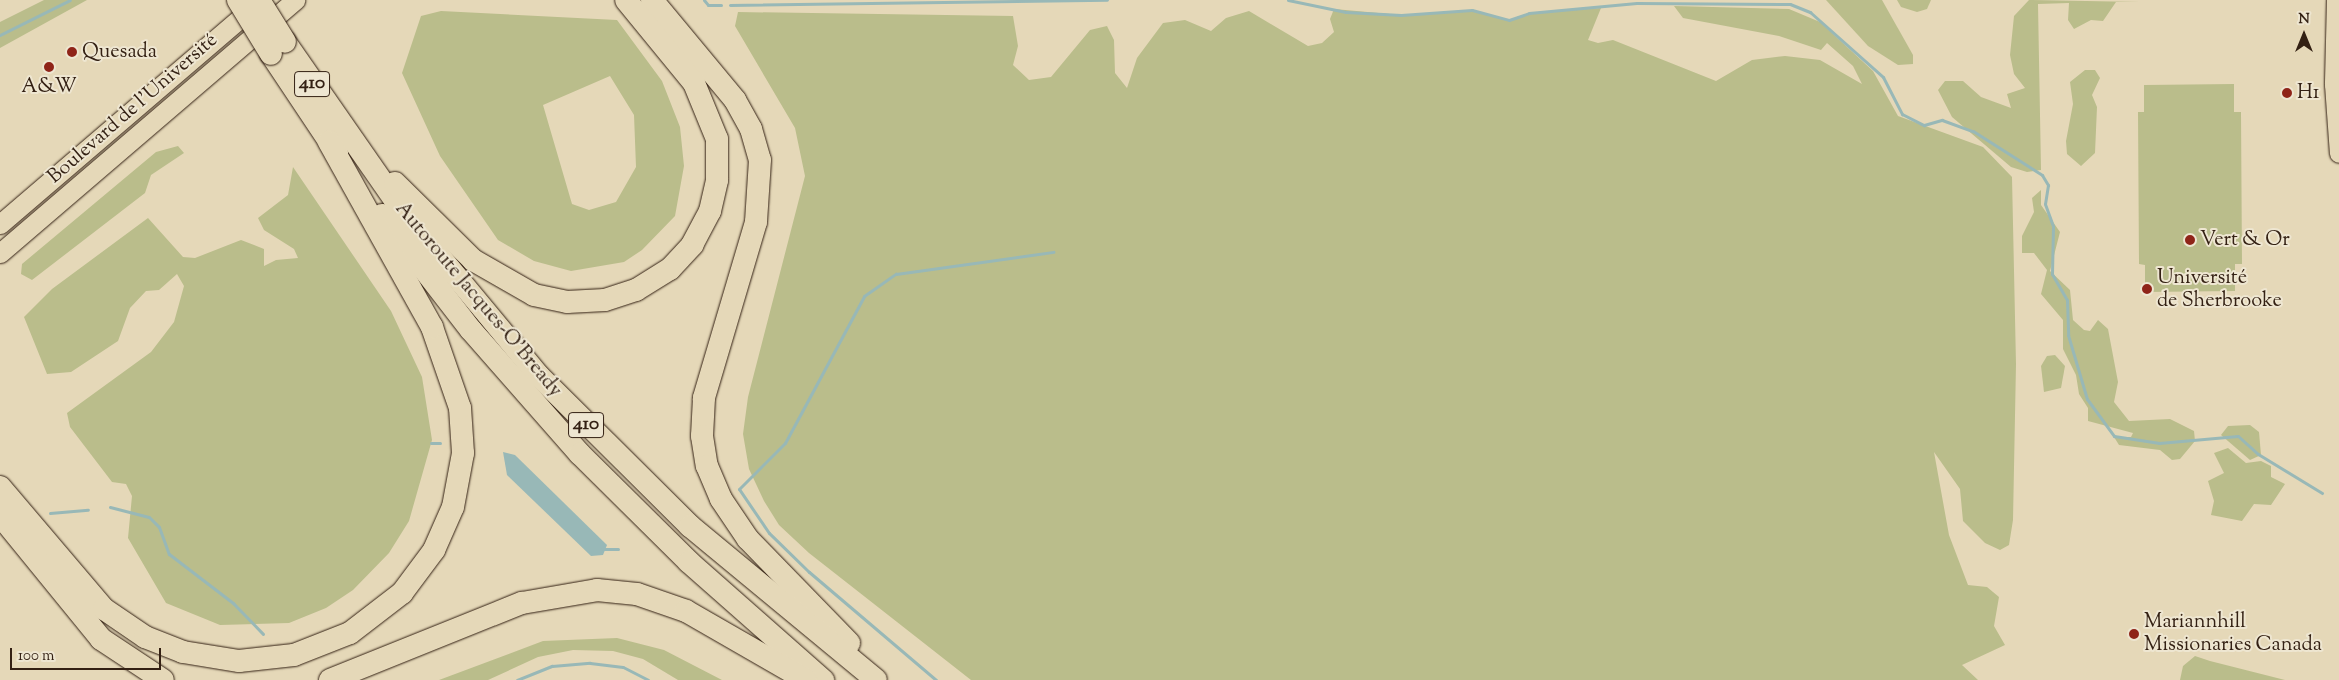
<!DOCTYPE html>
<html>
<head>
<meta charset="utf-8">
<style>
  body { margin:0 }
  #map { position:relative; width:2339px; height:680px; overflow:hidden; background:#e5d8b8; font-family:"Sorts Mill Goudy",serif }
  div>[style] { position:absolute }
  .green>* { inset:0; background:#babd8b }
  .water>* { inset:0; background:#98b8b7 }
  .stream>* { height:3px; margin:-1.5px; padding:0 1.5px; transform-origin:1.5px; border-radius:1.5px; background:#98b8b7 }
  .roads { filter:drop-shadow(0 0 1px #332013) drop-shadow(0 0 1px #332013) }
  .major>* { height:19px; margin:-9.5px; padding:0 9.5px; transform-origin:9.5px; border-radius:9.5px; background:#e5d8b8 }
  .highway>* { height:22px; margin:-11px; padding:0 11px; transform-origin:11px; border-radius:11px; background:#e5d8b8 }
  .bridges { filter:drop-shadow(0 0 1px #332013) drop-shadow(0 0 1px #332013) }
  .highway-bridge>* { height:22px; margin:-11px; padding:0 11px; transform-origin:11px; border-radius:11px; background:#e5d8b8 }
  .dots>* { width:14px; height:14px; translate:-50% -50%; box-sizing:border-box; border:2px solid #eee6d1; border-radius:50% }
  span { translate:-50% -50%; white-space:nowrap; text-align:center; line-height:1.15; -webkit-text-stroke:4px #eee6d1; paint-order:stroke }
  .shield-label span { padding:1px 4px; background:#eee6d1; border:1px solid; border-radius:4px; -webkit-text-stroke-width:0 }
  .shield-label { font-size:19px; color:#332013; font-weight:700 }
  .poi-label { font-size:20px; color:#332013 }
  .left { translate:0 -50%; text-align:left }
  .street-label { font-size:20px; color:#332013 }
  .north { position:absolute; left:2279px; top:10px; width:50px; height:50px; -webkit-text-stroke:4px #eee6d1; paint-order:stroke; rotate:0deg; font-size:14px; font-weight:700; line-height:20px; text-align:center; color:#332013 }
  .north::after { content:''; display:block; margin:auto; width:18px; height:22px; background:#332013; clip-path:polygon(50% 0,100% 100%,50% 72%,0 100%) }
  .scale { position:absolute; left:10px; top:648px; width:151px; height:22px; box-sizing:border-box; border:2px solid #332013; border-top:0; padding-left:6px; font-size:15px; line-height:18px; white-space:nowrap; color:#332013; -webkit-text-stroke:4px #eee6d1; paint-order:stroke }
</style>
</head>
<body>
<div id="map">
  <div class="green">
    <div style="clip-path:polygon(44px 0,87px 0,0 48px,0 22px)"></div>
    <div style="clip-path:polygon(1826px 0,1882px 0,1913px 55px,1913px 64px,1898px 65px,1868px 46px)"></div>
    <div style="clip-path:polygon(1897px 0,1931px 0,1927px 9px,1917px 12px,1901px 7px)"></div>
    <div style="clip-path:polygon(2029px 0,2140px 2px,2116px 2px,2103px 21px,2091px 20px,2074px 29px,2068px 20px,2069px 3px,2038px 4px,2041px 170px,2027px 172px,2011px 167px,1952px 117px,1938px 90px,1945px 81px,1963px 81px,1981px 97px,2011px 108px,2007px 94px,2025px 88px,2014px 74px,2010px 55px,2014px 16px)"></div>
    <div style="clip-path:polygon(1674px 6px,1789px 9px,1820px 22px,1873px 71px,1898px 116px,1983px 147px,2012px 177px,2016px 364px,2013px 520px,2009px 545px,2000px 550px,1985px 543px,1963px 521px,1960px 489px,1934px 452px,1949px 535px,1968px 585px,1987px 587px,1999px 597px,1994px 626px,2005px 645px,1962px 665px,1978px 680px,971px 680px,809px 553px,779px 525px,764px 501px,749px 469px,743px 434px,748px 397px,805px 176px,795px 128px,735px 26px,738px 12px,1013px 16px,1018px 46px,1013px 65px,1029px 80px,1051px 77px,1090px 30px,1107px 26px,1114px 40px,1115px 73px,1127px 88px,1137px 58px,1163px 23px,1185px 20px,1211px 31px,1226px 18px,1249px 11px,1308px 46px,1322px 43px,1334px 32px,1330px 19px,1334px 9px,1401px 15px,1472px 10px,1509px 20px,1529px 13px,1601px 8px,1588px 40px,1598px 43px,1613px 40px,1716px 81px,1752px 60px,1785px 56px,1820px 60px,1862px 84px,1853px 66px,1827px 43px,1821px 50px,1779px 36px,1683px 18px)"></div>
    <div style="clip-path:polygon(evenodd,441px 11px,617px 20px,662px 81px,680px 127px,684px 166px,675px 216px,642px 250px,624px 262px,571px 271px,534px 261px,498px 240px,440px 156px,402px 73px,421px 16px,441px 11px,610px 76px,634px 115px,636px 167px,616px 202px,589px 210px,572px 204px,543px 105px,610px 76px)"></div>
    <div style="clip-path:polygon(2085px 70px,2095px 70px,2100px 78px,2092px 95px,2097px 107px,2095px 153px,2081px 166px,2067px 154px,2066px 141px,2073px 104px,2070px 82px)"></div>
    <div style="clip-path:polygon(2234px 84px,2234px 112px,2241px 112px,2242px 264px,2235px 264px,2235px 291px,2145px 292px,2145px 265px,2139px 264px,2138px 112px,2144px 112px,2144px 85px)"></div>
    <div style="clip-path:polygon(178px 146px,184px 153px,151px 175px,145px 193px,32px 280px,21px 274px,22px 264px,156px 152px)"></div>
    <div style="clip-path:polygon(293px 167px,391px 311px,422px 377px,432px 440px,409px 521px,389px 553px,353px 590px,326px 608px,289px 623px,220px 625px,166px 603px,128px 538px,132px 496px,126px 484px,112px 482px,70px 427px,67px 413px,151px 352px,174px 322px,184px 286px,177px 274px,159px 290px,146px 291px,130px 308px,118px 341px,71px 372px,47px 374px,24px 317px,52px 289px,148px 218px,183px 257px,195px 258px,241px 240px,264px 249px,264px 266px,276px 260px,298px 258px,294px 249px,264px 230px,258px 218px,288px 195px)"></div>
    <div style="clip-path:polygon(2041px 190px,2041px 205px,2060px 232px,2050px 271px,2070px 290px,2073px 320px,2084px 330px,2090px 331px,2098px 320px,2108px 329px,2118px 382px,2114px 402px,2129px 421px,2170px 419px,2194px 431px,2195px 441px,2180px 459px,2172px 460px,2160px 450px,2119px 445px,2114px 437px,2131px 437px,2133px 433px,2088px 421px,2088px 408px,2079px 394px,2076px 375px,2063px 349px,2063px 320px,2041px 294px,2047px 270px,2034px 253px,2022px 253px,2022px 236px,2034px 212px,2032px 198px)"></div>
    <div style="clip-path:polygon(2055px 355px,2065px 366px,2061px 388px,2044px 392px,2041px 366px,2047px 356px)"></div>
    <div style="clip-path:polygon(2250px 425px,2259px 432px,2261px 455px,2250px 460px,2221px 435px,2228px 426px)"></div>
    <div style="clip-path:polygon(2228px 448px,2246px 463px,2261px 461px,2271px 466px,2271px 477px,2285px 484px,2271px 505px,2254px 504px,2242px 521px,2211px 515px,2214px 501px,2208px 481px,2224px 473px,2214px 453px)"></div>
    <div style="clip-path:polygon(617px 638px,664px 650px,722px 680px,678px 680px,643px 659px,613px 651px,573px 650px,538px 657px,488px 680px,439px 680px,543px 641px)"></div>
    <div style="clip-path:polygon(2195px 656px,2210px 661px,2285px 680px,2180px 680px,2183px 666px)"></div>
  </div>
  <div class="water">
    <div style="clip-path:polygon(503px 452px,515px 455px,607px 545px,603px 555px,591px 556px,507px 475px)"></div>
  </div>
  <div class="stream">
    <div style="left:704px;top:0;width:6px;rotate:51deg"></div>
    <div style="left:708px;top:5px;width:13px"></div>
    <div style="left:1288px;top:0;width:59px;rotate:11.7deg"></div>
    <div style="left:1346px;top:12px;width:55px;rotate:3.1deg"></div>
    <div style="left:1401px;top:15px;width:71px;rotate:-4deg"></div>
    <div style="left:1472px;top:10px;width:38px;rotate:15deg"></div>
    <div style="left:1509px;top:20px;width:21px;rotate:-19deg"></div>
    <div style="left:1529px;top:13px;width:108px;rotate:-5.3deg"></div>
    <div style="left:1637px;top:3px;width:153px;rotate:0.4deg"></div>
    <div style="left:1790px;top:4px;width:22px;rotate:22deg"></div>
    <div style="left:1810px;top:12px;width:98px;rotate:41.7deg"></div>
    <div style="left:1883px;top:77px;width:42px;rotate:62.8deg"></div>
    <div style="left:1902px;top:114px;width:25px;rotate:27deg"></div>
    <div style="left:1924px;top:125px;width:19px;rotate:-16deg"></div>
    <div style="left:1942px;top:120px;width:33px;rotate:20deg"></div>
    <div style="left:1973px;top:131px;width:82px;rotate:32.5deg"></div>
    <div style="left:2042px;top:175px;width:12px;rotate:59deg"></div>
    <div style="left:2048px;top:185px;width:19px;rotate:99deg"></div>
    <div style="left:2045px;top:204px;width:23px;rotate:70deg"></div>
    <div style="left:2053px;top:226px;width:48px;rotate:91.2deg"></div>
    <div style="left:2052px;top:274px;width:30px;rotate:60deg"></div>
    <div style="left:2067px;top:300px;width:35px;rotate:88deg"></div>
    <div style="left:2068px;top:335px;width:67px;rotate:73.5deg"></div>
    <div style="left:2087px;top:399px;width:46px;rotate:53.9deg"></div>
    <div style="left:2114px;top:436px;width:46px;rotate:8.8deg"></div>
    <div style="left:2159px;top:443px;width:79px;rotate:-5.1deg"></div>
    <div style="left:2238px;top:436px;width:27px;rotate:42deg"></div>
    <div style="left:2258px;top:454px;width:75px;rotate:31.4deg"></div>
    <div style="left:730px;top:5px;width:377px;rotate:-0.8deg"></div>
    <div style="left:0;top:35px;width:78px;rotate:-26.6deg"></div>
    <div style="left:431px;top:443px;width:9px"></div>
    <div style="left:110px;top:507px;width:40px;rotate:14.4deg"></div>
    <div style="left:149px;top:517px;width:14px;rotate:45deg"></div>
    <div style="left:159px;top:527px;width:29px;rotate:70deg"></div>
    <div style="left:169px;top:554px;width:81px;rotate:37.4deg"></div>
    <div style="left:233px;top:603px;width:43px;rotate:45.9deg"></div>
    <div style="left:50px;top:513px;width:38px;rotate:-5deg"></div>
    <div style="left:602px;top:549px;width:16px"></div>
    <div style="left:517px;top:680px;width:38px;rotate:-22deg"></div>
    <div style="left:552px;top:666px;width:38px;rotate:-5deg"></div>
    <div style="left:590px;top:663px;width:33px;rotate:7deg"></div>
    <div style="left:623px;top:667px;width:28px;rotate:27deg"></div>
    <div style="left:936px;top:680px;width:167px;rotate:-139.6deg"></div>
    <div style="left:809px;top:572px;width:56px;rotate:-135.7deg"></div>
    <div style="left:769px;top:533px;width:53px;rotate:-124.3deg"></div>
    <div style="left:739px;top:489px;width:65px;rotate:-45deg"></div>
    <div style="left:785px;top:443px;width:167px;rotate:-61.7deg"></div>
    <div style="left:864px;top:296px;width:39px;rotate:-35deg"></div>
    <div style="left:896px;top:274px;width:159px;rotate:-8deg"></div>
  </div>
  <div class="roads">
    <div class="major">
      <div style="left:2336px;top:0;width:84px;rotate:91.4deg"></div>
      <div style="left:2334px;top:84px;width:69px;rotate:85.9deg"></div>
      <div style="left:0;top:224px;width:338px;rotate:-40.6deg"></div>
      <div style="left:0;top:253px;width:389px;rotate:-40.6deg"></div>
    </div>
    <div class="highway">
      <div style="left:652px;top:0;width:130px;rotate:50.3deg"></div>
      <div style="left:735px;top:100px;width:33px;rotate:61deg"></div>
      <div style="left:751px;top:129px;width:32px;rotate:74deg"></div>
      <div style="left:760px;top:160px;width:62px;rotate:93.7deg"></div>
      <div style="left:756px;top:222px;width:184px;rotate:106.5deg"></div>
      <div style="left:704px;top:398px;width:38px;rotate:93deg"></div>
      <div style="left:702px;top:436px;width:30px;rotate:81deg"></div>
      <div style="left:707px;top:466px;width:36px;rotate:67deg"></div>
      <div style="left:721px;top:499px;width:48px;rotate:56deg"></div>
      <div style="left:748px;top:539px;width:145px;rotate:45.8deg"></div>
      <div style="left:285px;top:42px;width:212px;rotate:55.2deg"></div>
      <div style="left:406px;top:216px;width:208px;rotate:50.3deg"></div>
      <div style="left:539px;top:376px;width:213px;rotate:44.8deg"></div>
      <div style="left:690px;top:526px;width:241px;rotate:39.6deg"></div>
      <div style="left:271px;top:54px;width:119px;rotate:56.3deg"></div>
      <div style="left:395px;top:183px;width:110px;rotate:44.6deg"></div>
      <div style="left:473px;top:260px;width:70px;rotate:29.8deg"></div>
      <div style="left:534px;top:295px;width:34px;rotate:12deg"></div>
      <div style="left:567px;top:302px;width:38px;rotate:-3deg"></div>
      <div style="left:605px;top:300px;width:33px;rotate:-18deg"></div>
      <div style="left:636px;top:290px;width:40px;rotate:-32deg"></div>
      <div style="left:670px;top:269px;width:33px;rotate:-47deg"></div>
      <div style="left:692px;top:245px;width:38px;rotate:-62deg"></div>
      <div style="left:710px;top:211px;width:32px;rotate:-77deg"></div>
      <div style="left:717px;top:180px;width:41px;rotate:-90deg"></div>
      <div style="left:717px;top:139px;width:61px;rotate:-112.3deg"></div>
      <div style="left:694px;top:83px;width:107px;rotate:-129.3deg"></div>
      <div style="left:382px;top:215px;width:145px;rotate:52.3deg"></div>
      <div style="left:471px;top:330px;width:165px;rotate:48.7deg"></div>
      <div style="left:580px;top:454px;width:153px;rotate:44.7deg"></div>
      <div style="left:689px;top:562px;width:179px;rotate:41.4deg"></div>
      <div style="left:0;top:487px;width:160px;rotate:49.6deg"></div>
      <div style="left:104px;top:609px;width:50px;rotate:34.3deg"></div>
      <div style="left:145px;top:637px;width:41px;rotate:21.5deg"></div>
      <div style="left:183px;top:652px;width:57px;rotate:9.1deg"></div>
      <div style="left:239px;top:661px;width:55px;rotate:-6.2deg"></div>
      <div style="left:294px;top:655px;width:60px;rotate:-21.4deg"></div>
      <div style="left:350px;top:633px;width:66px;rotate:-37.6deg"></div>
      <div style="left:402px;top:593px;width:54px;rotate:-53.3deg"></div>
      <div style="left:434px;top:550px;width:47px;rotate:-66.2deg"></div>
      <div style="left:453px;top:507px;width:55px;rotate:-79.5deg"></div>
      <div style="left:463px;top:453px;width:45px;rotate:-93.8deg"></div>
      <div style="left:460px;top:408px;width:86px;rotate:-109.1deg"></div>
      <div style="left:432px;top:327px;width:212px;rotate:-119.1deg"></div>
      <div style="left:0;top:515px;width:160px;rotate:50.8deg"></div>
      <div style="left:101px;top:639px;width:74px;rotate:33.5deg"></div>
      <div style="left:330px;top:680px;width:207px;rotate:-21.9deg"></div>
      <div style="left:522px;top:603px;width:76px;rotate:-9.8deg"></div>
      <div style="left:597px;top:590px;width:40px;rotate:5.7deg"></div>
      <div style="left:637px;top:594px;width:52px;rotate:19.1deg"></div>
      <div style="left:686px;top:611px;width:138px;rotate:29.9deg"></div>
    </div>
  </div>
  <div class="bridges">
    <div class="highway-bridge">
      <div style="left:238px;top:0;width:63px;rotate:58.6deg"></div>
      <div style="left:259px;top:0;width:49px;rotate:58.2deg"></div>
    </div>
  </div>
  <div class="dots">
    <div style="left:72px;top:52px;background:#8f2418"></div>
    <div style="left:49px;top:67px;background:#8f2418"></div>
    <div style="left:2287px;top:93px;background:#8f2418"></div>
    <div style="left:2190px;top:240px;background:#8f2418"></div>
    <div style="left:2147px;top:289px;background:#8f2418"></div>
    <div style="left:2134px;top:634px;background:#8f2418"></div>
  </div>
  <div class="shield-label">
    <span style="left:312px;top:84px">410</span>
    <span style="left:586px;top:425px">410</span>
  </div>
  <div class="poi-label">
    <span class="left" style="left:82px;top:52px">Quesada</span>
    <span style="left:49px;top:87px">A&amp;W</span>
    <span class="left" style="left:2297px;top:93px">H1</span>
    <span class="left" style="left:2200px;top:240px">Vert &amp; Or</span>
    <span class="left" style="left:2157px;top:290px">Université<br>de Sherbrooke</span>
    <span class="left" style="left:2144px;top:634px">Mariannhill<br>Missionaries Canada</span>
  </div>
  <div class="street-label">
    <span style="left:133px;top:109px;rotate:-41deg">Boulevard de l'Université</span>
    <span style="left:478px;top:300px;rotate:50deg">Autoroute Jacques-O'Bready</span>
  </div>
  <div class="north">N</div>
  <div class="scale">100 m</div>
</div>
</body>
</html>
